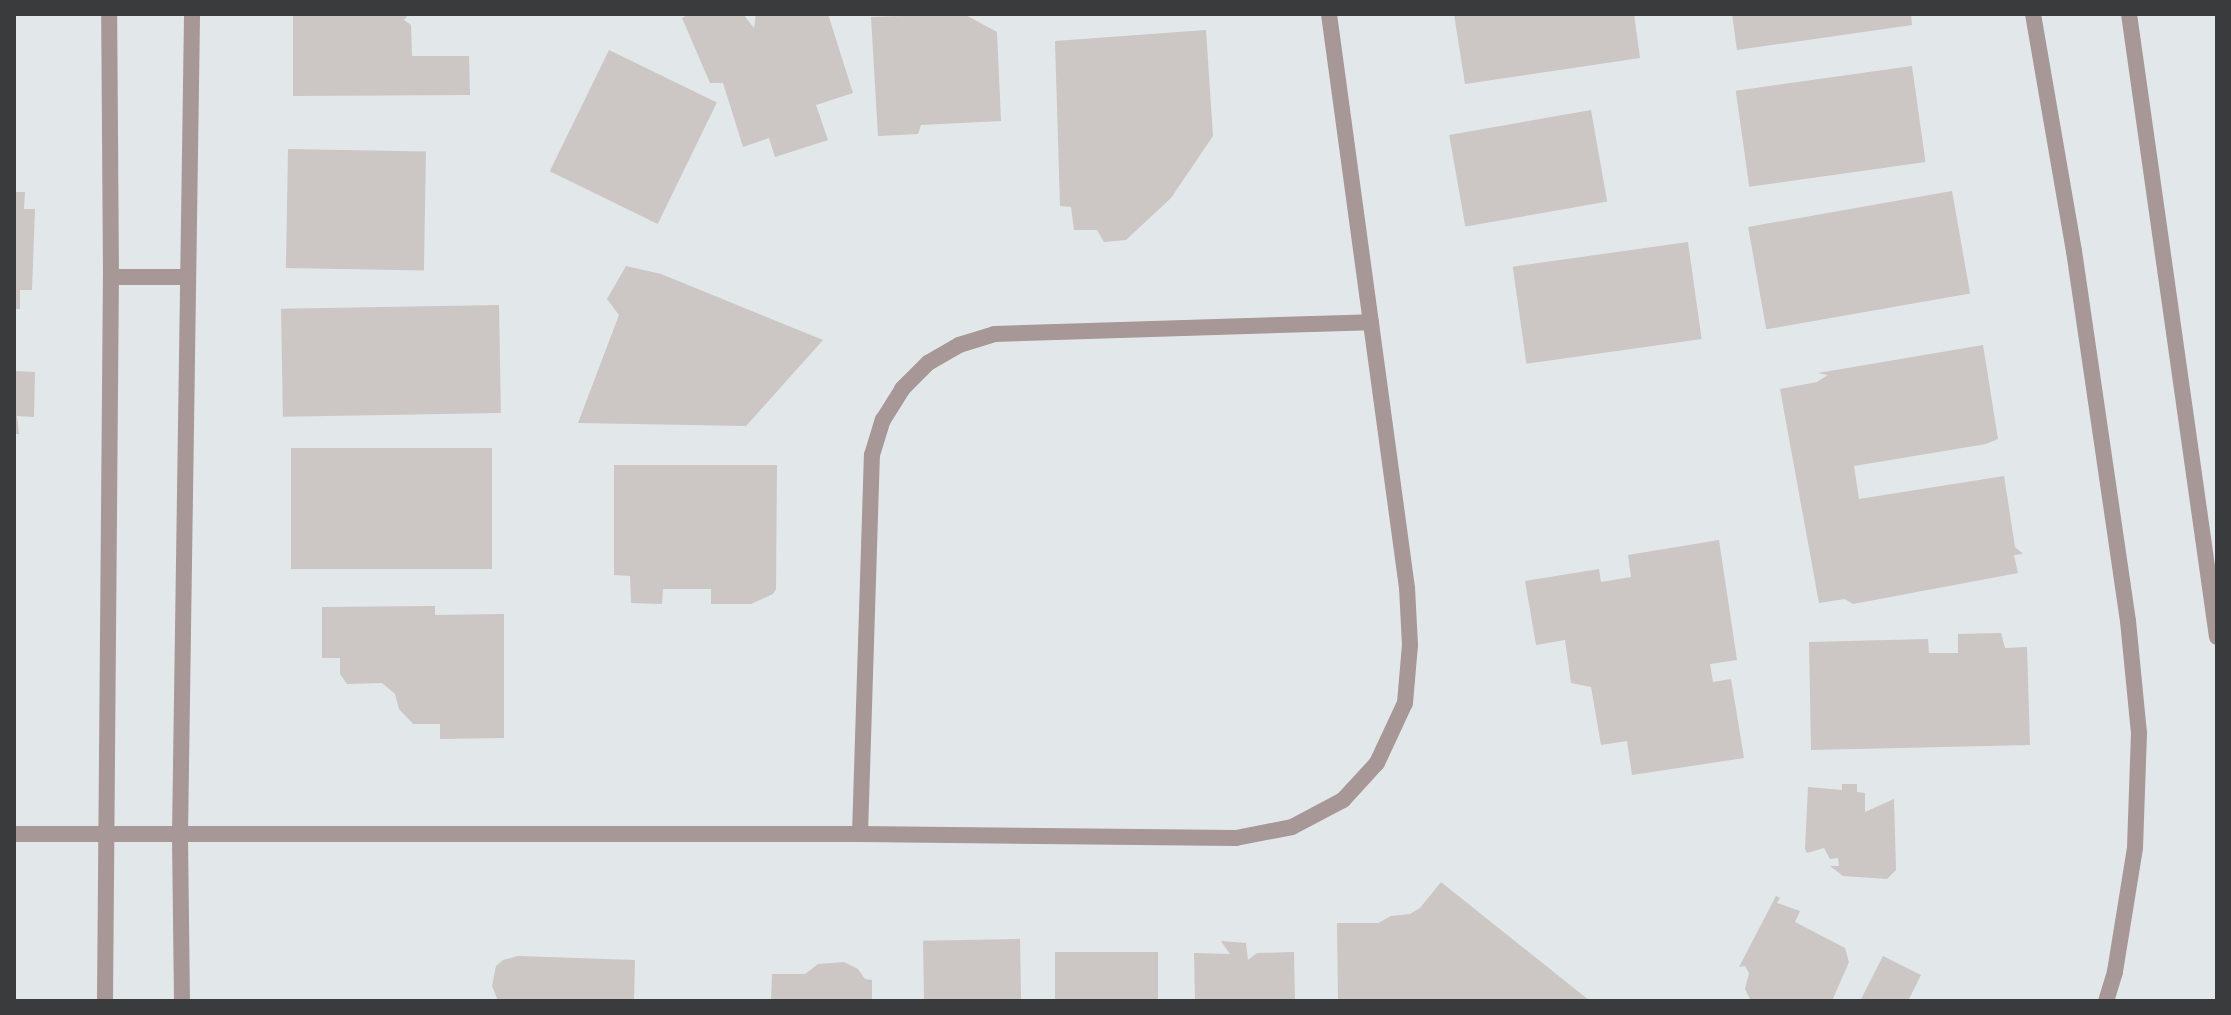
<!DOCTYPE html>
<html>
<head>
<meta charset="utf-8">
<style>
  body { margin:0 }
  #map { position:relative; width:2231px; height:1015px; overflow:hidden; background:#e2e7ea; font-family:"DejaVu Sans",sans-serif }
  div>[style] { position:absolute }
  .building>* { inset:0; background:#ccc6c4; transform-origin:0 0 }
  .minor>* { height:16px; margin:-8px; padding:0 8px; transform-origin:8px; border-radius:8px; background:#a79796 }
  .tertiary>* { height:16px; margin:-8px; padding:0 8px; transform-origin:8px; border-radius:8px; background:#a79796 }
  span { translate:-50% -50%; white-space:nowrap; text-align:center; line-height:1.15; -webkit-text-stroke:8px #eff4f8; paint-order:stroke }
  .frame { position:absolute; inset:0; border:16px solid #3a3b3d; pointer-events:none }
</style>
</head>
<body>
<div id="map">
  <div class="building">
    <div style="clip-path:polygon(293px 14px,409px 14px,404px 20px,411px 25px,412px 56px,469px 56px,470px 95px,293px 96px)"></div>
    <div style="clip-path:polygon(691px 14px,743px 14px,754px 28px,756px 14px,828px 14px,853px 93px,816px 105px,828px 140px,775px 157px,769px 138px,743px 147px,723px 83px,710px 83px,682px 18px)"></div>
    <div style="clip-path:polygon(964px 14px,997px 32px,1001px 121px,921px 125px,918px 134px,878px 136px,871px 17px)"></div>
    <div style="clip-path:polygon(1454px 14px,1634px 14px,1640px 58px,1465px 84px)"></div>
    <div style="clip-path:polygon(1732px 14px,1911px 14px,1912px 25px,1737px 50px)"></div>
    <div style="clip-path:polygon(1206px 30px,1213px 136px,1171px 198px,1126px 240px,1104px 242px,1097px 230px,1074px 230px,1071px 207px,1060px 206px,1055px 41px)"></div>
    <div style="left:609px;top:50px;width:120px;height:135px;rotate:26deg"></div>
    <div style="left:1912px;top:66px;width:97px;height:178px;rotate:82deg"></div>
    <div style="left:1591px;top:110px;width:93px;height:144px;rotate:80deg"></div>
    <div style="left:288px;top:149px;width:138px;height:119px;rotate:1deg"></div>
    <div style="left:1952px;top:191px;width:104px;height:207px;rotate:80deg"></div>
    <div style="clip-path:polygon(14px 192px,25px 192px,24px 209px,35px 209px,32px 290px,20px 290px,20px 309px,14px 309px)"></div>
    <div style="left:1688px;top:242px;width:98px;height:177px;rotate:82deg"></div>
    <div style="clip-path:polygon(626px 266px,661px 274px,823px 340px,746px 426px,578px 423px,619px 315px,607px 299px)"></div>
    <div style="left:499px;top:305px;width:108px;height:218px;rotate:89deg"></div>
    <div style="clip-path:polygon(1983px 345px,1998px 439px,1986px 444px,1854px 466px,1859px 499px,2004px 476px,2015px 547px,2023px 554px,2014px 555px,2018px 573px,1853px 604px,1845px 599px,1819px 603px,1780px 389px,1817px 382px,1828px 375px,1818px 373px)"></div>
    <div style="clip-path:polygon(14px 371px,35px 372px,34px 417px,17px 416px,19px 434px,14px 434px)"></div>
    <div style="left:291px;top:448px;width:201px;height:121px"></div>
    <div style="clip-path:polygon(614px 465px,777px 465px,776px 589px,773px 594px,751px 604px,711px 604px,711px 589px,663px 589px,662px 604px,631px 603px,630px 576px,614px 575px)"></div>
    <div style="clip-path:polygon(1719px 540px,1737px 660px,1710px 664px,1713px 682px,1731px 679px,1744px 758px,1632px 775px,1627px 741px,1601px 745px,1591px 687px,1571px 683px,1565px 640px,1536px 645px,1525px 581px,1599px 569px,1601px 582px,1631px 577px,1628px 555px)"></div>
    <div style="clip-path:polygon(435px 606px,435px 615px,504px 614px,504px 738px,440px 739px,440px 724px,413px 724px,399px 709px,395px 694px,382px 683px,347px 684px,340px 674px,340px 658px,322px 658px,322px 607px)"></div>
    <div style="clip-path:polygon(2001px 633px,2005px 648px,2027px 647px,2030px 745px,1811px 750px,1809px 642px,1928px 639px,1929px 653px,1958px 653px,1958px 634px)"></div>
    <div style="clip-path:polygon(1842px 784px,1857px 784px,1857px 792px,1865px 793px,1865px 812px,1894px 799px,1896px 870px,1887px 879px,1843px 876px,1830px 866px,1839px 866px,1838px 858px,1830px 859px,1824px 848px,1807px 853px,1805px 849px,1808px 787px,1842px 790px)"></div>
    <div style="clip-path:polygon(1441px 882px,1590px 1001px,1338px 1001px,1337px 923px,1378px 923px,1391px 916px,1410px 914px,1420px 908px)"></div>
    <div style="clip-path:polygon(1776px 896px,1780px 898px,1777px 903px,1800px 911px,1795px 922px,1845px 948px,1849px 962px,1832px 1001px,1751px 1001px,1745px 989px,1749px 973px,1745px 966px,1739px 967px)"></div>
    <div style="left:1020px;top:939px;width:62px;height:97px;rotate:89deg"></div>
    <div style="clip-path:polygon(1221px 941px,1246px 943px,1248px 960px,1257px 953px,1294px 952px,1295px 1001px,1195px 1001px,1194px 953px,1230px 954px)"></div>
    <div style="left:1158px;top:952px;width:49px;height:103px;rotate:90deg"></div>
    <div style="clip-path:polygon(518px 956px,635px 960px,634px 1001px,498px 1001px,492px 986px,496px 966px,503px 960px)"></div>
    <div style="clip-path:polygon(1883px 956px,1921px 975px,1908px 1001px,1860px 1001px)"></div>
    <div style="clip-path:polygon(844px 962px,858px 969px,865px 979px,872px 980px,872px 1001px,771px 1001px,772px 974px,805px 974px,818px 964px)"></div>
  </div>
  <div class="minor">
    <div style="left:111px;top:277px;width:77px"></div>
    <div style="left:14px;top:834px;width:846px"></div>
    <div style="left:860px;top:834px;width:376px;rotate:0.6deg"></div>
    <div style="left:1236px;top:838px;width:57px;rotate:-11.1deg"></div>
    <div style="left:1292px;top:827px;width:58px;rotate:-27.9deg"></div>
    <div style="left:1343px;top:800px;width:50px;rotate:-47.4deg"></div>
    <div style="left:1377px;top:763px;width:66px;rotate:-65deg"></div>
    <div style="left:1405px;top:703px;width:58px;rotate:-85.1deg"></div>
    <div style="left:1410px;top:645px;width:57px;rotate:-93deg"></div>
    <div style="left:1407px;top:588px;width:579px;rotate:-97.74deg"></div>
    <div style="left:860px;top:834px;width:379px;rotate:-88.2deg"></div>
    <div style="left:872px;top:455px;width:37px;rotate:-73deg"></div>
    <div style="left:883px;top:420px;width:36px;rotate:-58deg"></div>
    <div style="left:902px;top:389px;width:37px;rotate:-45deg"></div>
    <div style="left:928px;top:363px;width:36px;rotate:-30deg"></div>
    <div style="left:959px;top:345px;width:37px;rotate:-17deg"></div>
    <div style="left:994px;top:334px;width:377px;rotate:-1.8deg"></div>
    <div style="left:105px;top:1001px;width:724px;rotate:-89.53deg"></div>
    <div style="left:111px;top:277px;width:263px;rotate:-90.4deg"></div>
    <div style="left:182px;top:1001px;width:166px;rotate:-90.7deg"></div>
    <div style="left:180px;top:835px;width:821px;rotate:-89.16deg"></div>
  </div>
  <div class="tertiary">
    <div style="left:2033px;top:14px;width:241px;rotate:80.2deg"></div>
    <div style="left:2074px;top:251px;width:374px;rotate:81.7deg"></div>
    <div style="left:2128px;top:621px;width:113px;rotate:84.4deg"></div>
    <div style="left:2139px;top:733px;width:115px;rotate:92deg"></div>
    <div style="left:2135px;top:848px;width:126px;rotate:99.2deg"></div>
    <div style="left:2115px;top:972px;width:30px;rotate:107deg"></div>
    <div style="left:2129px;top:14px;width:629px;rotate:81.96deg"></div>
  </div>
  <div class="frame"></div>
</div>
</body>
</html>
